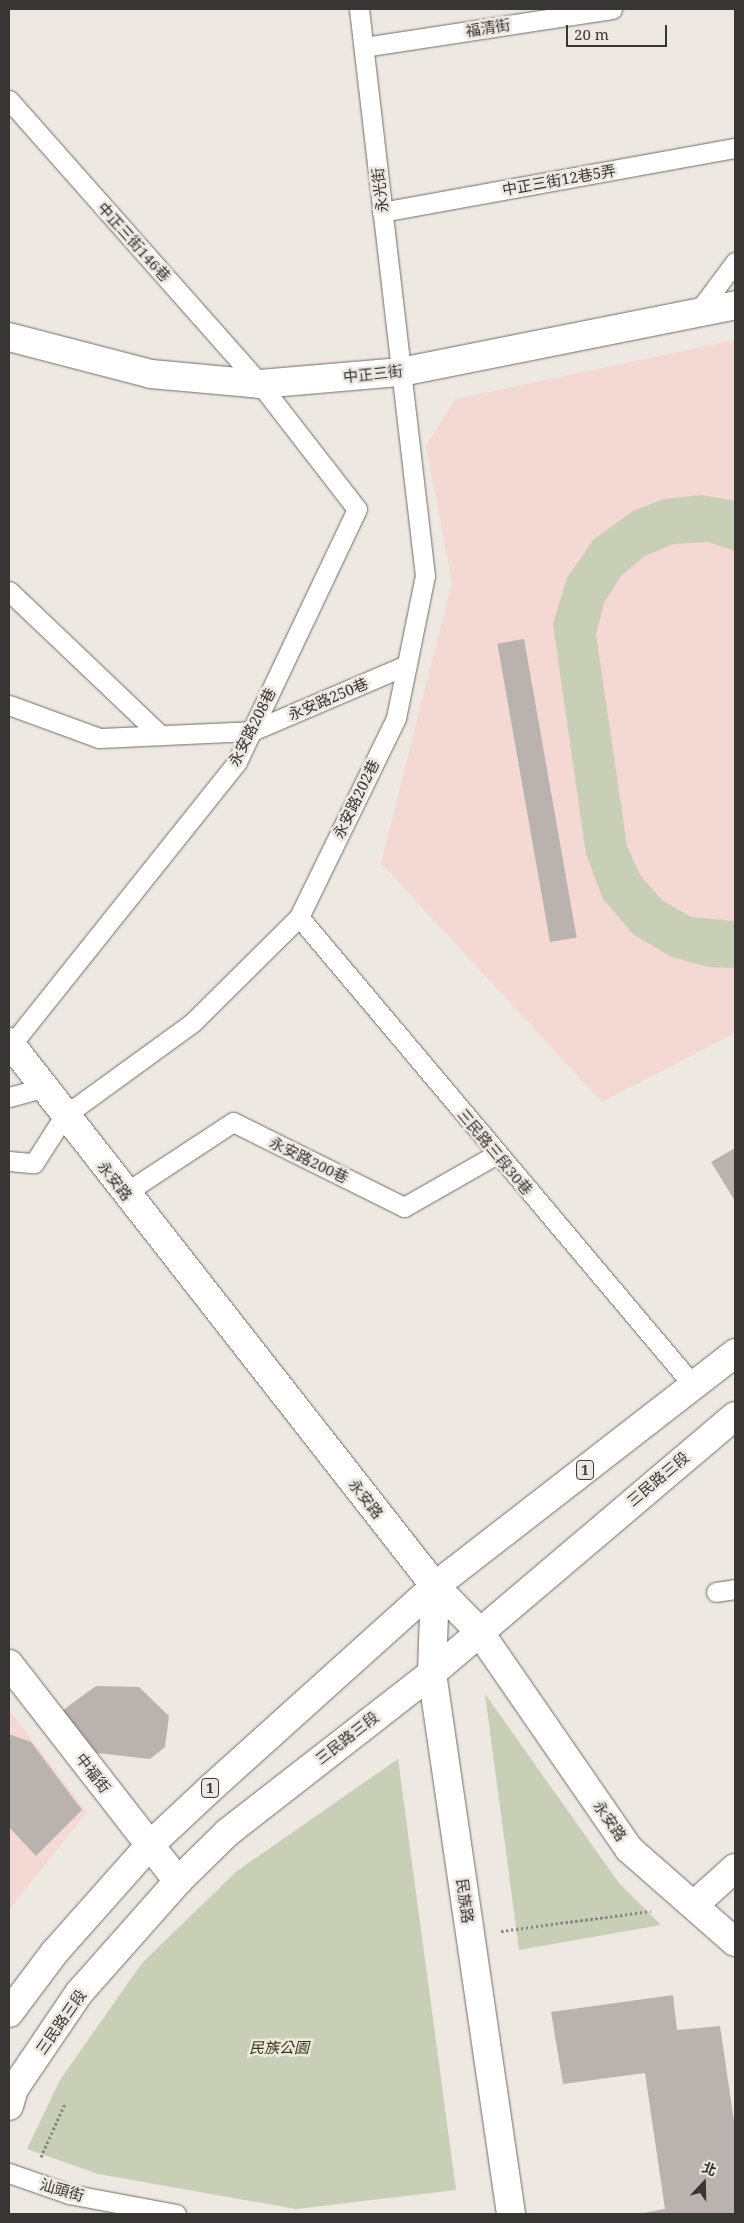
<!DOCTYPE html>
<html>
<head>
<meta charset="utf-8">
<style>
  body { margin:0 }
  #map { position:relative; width:744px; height:2223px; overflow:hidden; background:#ede8e2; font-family:"Noto Serif","Noto Sans TC",serif }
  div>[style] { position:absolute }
  .education>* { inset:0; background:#f3d8d4 }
  .green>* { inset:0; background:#c9ceb6 }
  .building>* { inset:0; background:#bab2af; transform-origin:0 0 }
  .path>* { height:3px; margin-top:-1.5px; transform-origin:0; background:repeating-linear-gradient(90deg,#8a8683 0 2.5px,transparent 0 5px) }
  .roads { filter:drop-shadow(0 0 1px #706c66) drop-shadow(0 0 1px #706c66) }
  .lane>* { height:19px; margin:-9.5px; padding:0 9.5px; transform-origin:9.5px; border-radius:9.5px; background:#fff }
  .street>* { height:28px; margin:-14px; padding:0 14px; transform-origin:14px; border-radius:14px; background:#fff }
  .secondary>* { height:28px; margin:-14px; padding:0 14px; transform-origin:14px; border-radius:14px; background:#fff }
  .primary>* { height:28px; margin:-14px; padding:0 14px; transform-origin:14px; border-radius:14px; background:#fff }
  span { translate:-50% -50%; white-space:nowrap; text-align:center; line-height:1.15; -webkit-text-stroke:5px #ede8e2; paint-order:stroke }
  .shield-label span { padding:1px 4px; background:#ede8e2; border:1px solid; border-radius:4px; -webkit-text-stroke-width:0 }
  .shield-label { font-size:14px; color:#383634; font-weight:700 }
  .street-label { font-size:15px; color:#383634 }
  .park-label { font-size:15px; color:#363c0f; font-style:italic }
  .frame { position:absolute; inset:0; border:10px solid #383634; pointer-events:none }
  .north { position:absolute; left:679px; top:2158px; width:50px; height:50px; -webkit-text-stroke:4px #ede8e2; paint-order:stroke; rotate:21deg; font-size:14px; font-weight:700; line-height:20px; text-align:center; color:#383634 }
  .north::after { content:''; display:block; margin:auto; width:18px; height:22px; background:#383634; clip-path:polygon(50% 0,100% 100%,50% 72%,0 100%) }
  .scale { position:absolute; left:566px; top:25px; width:101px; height:22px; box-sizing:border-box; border:2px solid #383634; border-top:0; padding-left:6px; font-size:15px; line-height:18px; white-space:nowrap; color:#383634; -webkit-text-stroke:4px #ede8e2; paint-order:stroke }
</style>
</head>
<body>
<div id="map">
  <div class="education">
    <div style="clip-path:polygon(735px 340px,735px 1033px,602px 1102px,381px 863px,452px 582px,426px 446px,455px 399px)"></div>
    <div style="clip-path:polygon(9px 1710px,87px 1812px,9px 1910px)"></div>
  </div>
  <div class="green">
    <div style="clip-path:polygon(702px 495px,735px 501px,735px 551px,708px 542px,674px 544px,645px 556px,621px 576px,604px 603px,596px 634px,627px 846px,640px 875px,662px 900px,691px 917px,735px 921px,735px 968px,708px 967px,672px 957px,634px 935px,603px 899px,586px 854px,553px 624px,567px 578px,594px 539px,633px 511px,664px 499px)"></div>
    <div style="clip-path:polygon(485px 1694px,619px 1883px,661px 1925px,519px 1950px)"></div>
    <div style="clip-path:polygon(398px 1759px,456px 2190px,296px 2209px,98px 2174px,27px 2149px,60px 2080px,142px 1963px,237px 1871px)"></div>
  </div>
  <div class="building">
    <div style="left:524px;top:639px;width:303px;height:27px;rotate:80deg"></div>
    <div style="clip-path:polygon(735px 1148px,735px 1201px,711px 1162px)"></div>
    <div style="clip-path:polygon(96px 1686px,139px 1687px,169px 1716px,165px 1747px,150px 1759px,88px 1752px,59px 1713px)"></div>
    <div style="clip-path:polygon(9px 1734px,31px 1742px,82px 1810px,36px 1856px,9px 1827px)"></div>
    <div style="clip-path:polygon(673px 1995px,677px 2030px,720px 2026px,735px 2128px,735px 2214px,637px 2214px,665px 2209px,645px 2073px,563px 2084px,551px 2012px)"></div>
  </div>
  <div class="path">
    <div style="left:501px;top:1931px;width:151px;rotate:-7.6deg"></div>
    <div style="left:41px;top:2157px;width:59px;rotate:-66deg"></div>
  </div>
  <div class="roads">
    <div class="lane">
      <div style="left:364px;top:47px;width:251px;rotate:-8.7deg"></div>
      <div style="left:9px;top:100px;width:379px;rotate:48.5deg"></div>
      <div style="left:260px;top:384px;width:158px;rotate:52.2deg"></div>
      <div style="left:357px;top:509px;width:280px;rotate:115.4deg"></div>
      <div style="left:237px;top:762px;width:362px;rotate:128.6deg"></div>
      <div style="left:382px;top:212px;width:359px;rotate:-10.3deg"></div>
      <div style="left:697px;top:313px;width:64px;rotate:-53.3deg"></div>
      <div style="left:9px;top:591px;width:209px;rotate:43.6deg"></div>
      <div style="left:9px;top:705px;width:96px;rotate:20.1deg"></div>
      <div style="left:99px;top:738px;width:153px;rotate:-2.6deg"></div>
      <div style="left:252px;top:731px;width:168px;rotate:-23.1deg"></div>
      <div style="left:299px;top:917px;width:612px;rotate:49.91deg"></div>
      <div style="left:9px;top:1097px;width:35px;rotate:-15deg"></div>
      <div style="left:9px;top:1161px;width:25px;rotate:5deg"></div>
      <div style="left:34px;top:1163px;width:56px;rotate:-57.4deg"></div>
      <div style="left:64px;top:1116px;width:158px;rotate:-36deg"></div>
      <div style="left:192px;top:1023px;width:151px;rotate:-44.7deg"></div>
      <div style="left:299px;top:917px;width:221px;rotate:-64deg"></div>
      <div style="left:396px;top:718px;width:145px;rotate:-78.5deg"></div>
      <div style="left:425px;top:576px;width:571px;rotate:-96.64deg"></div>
      <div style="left:125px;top:1193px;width:129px;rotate:-33.3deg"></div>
      <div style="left:233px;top:1122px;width:191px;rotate:26.4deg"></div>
      <div style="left:404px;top:1207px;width:107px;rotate:-29.7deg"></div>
      <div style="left:716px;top:1592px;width:19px;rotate:-9deg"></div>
      <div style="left:9px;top:2173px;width:64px;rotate:19.3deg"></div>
      <div style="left:69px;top:2194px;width:109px;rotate:10.6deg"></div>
    </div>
    <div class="street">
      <div style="left:9px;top:337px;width:147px;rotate:14.6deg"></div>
      <div style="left:151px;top:374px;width:109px;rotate:5.2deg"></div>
      <div style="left:260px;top:384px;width:142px;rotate:-4.9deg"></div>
      <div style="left:401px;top:372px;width:341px;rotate:-11.3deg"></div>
      <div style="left:435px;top:1586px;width:62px;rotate:45.7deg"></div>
      <div style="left:478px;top:1630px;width:266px;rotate:55.4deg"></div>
      <div style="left:629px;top:1849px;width:141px;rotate:41.3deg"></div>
      <div style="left:9px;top:1664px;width:275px;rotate:52.1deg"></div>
      <div style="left:694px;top:1905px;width:55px;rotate:-42.1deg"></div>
    </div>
    <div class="secondary">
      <div style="left:9px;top:1042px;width:691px;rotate:51.94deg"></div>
      <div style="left:435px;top:1586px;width:87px;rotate:92deg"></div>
      <div style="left:432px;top:1673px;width:547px;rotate:81.69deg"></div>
    </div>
    <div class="primary">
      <div style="left:9px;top:2013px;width:75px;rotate:-53.1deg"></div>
      <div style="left:54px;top:1953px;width:144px;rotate:-48.4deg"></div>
      <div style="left:150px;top:1845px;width:85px;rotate:-43.1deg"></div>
      <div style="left:212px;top:1787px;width:300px;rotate:-42deg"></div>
      <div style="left:435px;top:1586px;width:380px;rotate:-37.8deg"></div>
      <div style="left:9px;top:2106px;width:18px;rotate:-74deg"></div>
      <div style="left:14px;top:2089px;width:116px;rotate:-55.9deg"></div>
      <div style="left:79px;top:1993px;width:149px;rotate:-48.5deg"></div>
      <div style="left:178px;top:1881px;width:70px;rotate:-44.4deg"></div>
      <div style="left:228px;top:1832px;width:259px;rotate:-37.9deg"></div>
      <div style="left:432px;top:1673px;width:397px;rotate:-40.3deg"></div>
    </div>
  </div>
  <div class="shield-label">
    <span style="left:585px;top:1470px">1</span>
    <span style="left:210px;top:1788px">1</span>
  </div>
  <div class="street-label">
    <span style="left:488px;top:28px;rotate:-9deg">福清街</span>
    <span style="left:559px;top:180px;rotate:-10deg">中正三街12巷5弄</span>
    <span style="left:380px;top:190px;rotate:-97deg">永光街</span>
    <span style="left:134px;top:242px;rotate:48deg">中正三街146巷</span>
    <span style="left:373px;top:374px;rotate:-6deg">中正三街</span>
    <span style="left:328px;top:699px;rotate:-23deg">永安路250巷</span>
    <span style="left:252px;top:727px;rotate:-63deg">永安路208巷</span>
    <span style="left:356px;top:799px;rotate:-64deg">永安路202巷</span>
    <span style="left:495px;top:1152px;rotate:50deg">三民路三段30巷</span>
    <span style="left:309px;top:1160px;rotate:26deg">永安路200巷</span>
    <span style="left:115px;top:1181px;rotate:52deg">永安路</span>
    <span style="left:658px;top:1479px;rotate:-40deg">三民路三段</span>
    <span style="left:366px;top:1499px;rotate:52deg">永安路</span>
    <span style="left:347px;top:1738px;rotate:-38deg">三民路三段</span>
    <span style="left:93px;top:1773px;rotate:52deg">中福街</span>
    <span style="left:610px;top:1821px;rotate:55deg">永安路</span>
    <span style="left:465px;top:1901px;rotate:82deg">民族路</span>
    <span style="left:61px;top:2022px;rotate:-55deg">三民路三段</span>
    <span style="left:62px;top:2190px;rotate:16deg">汕頭街</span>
  </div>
  <div class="park-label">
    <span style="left:279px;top:2048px">民族公園</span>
  </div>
  <div class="frame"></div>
  <div class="north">北</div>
  <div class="scale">20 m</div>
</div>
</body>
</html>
